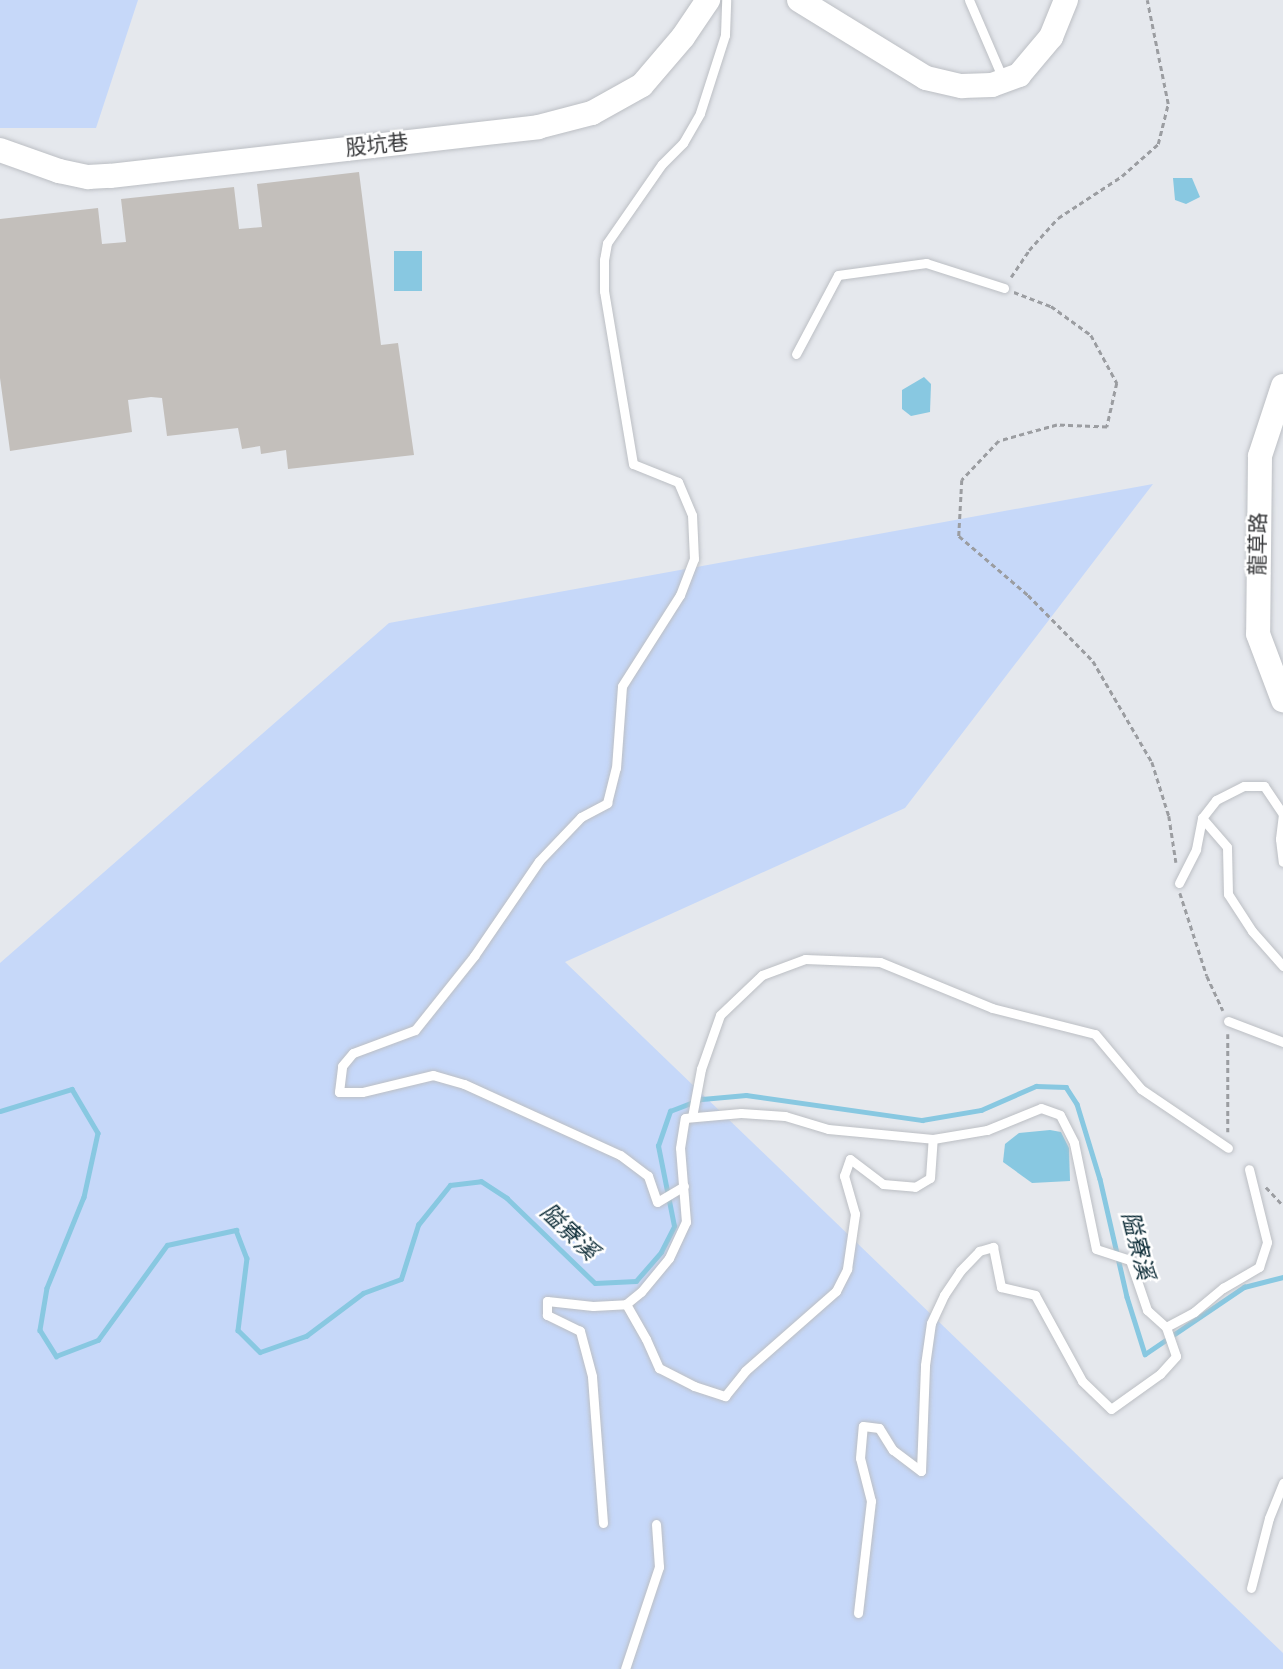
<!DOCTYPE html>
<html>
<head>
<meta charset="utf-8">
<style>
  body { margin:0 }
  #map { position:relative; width:1283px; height:1669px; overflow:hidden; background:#e5e8ed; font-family:"Alegreya Sans","Noto Sans TC",sans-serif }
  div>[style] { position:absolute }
  .green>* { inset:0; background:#c6d8f9 }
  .water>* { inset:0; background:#88c8e1; transform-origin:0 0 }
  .stream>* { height:4.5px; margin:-2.25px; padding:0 2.25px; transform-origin:2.25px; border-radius:2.25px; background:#88c8e1 }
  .building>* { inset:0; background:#c3bfbb }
  .path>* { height:2.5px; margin-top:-1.25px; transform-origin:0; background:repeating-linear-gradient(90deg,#9b9da1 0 5px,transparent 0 8.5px) }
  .roads { filter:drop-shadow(0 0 2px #bcbfc4) drop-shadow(0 0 2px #bcbfc4) }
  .lane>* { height:9px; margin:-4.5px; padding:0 4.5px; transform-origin:4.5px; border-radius:4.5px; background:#fff }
  .secondary>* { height:24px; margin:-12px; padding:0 12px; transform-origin:12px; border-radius:12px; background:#fff }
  span { translate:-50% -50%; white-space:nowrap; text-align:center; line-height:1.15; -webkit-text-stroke:5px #fff; paint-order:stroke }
  .street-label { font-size:21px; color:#38393b }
  .water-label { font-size:23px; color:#0f2e39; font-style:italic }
</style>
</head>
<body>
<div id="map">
  <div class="green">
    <div style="clip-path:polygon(0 0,138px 0,96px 128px,0 128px)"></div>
    <div style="clip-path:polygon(1153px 484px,905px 808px,565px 962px,1283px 1653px,1283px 1669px,0 1669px,0 963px,389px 623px)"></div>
  </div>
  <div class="water">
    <div style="clip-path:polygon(1173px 178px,1192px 178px,1200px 197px,1186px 204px,1175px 200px)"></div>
    <div style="left:394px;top:251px;width:28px;height:40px"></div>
    <div style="clip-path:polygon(924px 377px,931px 384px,930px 412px,911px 416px,902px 409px,902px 390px)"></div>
    <div style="clip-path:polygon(1050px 1130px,1061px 1132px,1069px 1148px,1070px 1181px,1032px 1183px,1003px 1162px,1005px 1144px,1019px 1133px)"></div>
  </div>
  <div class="stream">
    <div style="left:0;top:1111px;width:75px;rotate:-17deg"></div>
    <div style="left:72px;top:1089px;width:51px;rotate:59.4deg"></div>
    <div style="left:98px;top:1133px;width:66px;rotate:102.3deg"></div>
    <div style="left:84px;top:1197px;width:98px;rotate:112.1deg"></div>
    <div style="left:47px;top:1288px;width:43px;rotate:99.5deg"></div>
    <div style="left:40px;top:1330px;width:31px;rotate:58deg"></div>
    <div style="left:56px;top:1356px;width:45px;rotate:-20.9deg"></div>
    <div style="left:98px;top:1340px;width:117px;rotate:-54deg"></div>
    <div style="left:167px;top:1245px;width:71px;rotate:-12.3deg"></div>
    <div style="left:236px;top:1230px;width:30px;rotate:69deg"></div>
    <div style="left:247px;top:1258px;width:73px;rotate:97.1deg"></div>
    <div style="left:238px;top:1330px;width:31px;rotate:45deg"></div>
    <div style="left:260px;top:1352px;width:49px;rotate:-19.2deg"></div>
    <div style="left:306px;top:1336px;width:71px;rotate:-37deg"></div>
    <div style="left:363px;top:1293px;width:40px;rotate:-20.2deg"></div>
    <div style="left:401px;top:1279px;width:57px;rotate:-72.5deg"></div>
    <div style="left:418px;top:1225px;width:51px;rotate:-51.3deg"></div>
    <div style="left:450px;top:1185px;width:31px;rotate:-7deg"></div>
    <div style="left:481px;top:1181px;width:31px;rotate:33deg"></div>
    <div style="left:507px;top:1198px;width:122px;rotate:44deg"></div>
    <div style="left:595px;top:1283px;width:41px;rotate:-2.8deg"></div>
    <div style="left:636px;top:1281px;width:38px;rotate:-49deg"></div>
    <div style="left:661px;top:1252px;width:29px;rotate:-63deg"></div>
    <div style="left:674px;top:1226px;width:82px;rotate:-101.3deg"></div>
    <div style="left:658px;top:1146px;width:37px;rotate:-71deg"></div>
    <div style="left:670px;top:1111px;width:34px;rotate:-21deg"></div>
    <div style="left:702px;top:1099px;width:44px;rotate:-5.2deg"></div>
    <div style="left:746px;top:1095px;width:178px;rotate:8.1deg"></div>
    <div style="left:922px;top:1120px;width:60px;rotate:-9.6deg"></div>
    <div style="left:981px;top:1110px;width:60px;rotate:-23.6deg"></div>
    <div style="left:1036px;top:1086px;width:30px;rotate:2deg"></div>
    <div style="left:1066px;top:1087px;width:20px;rotate:57deg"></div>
    <div style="left:1077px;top:1104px;width:78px;rotate:73deg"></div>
    <div style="left:1100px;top:1179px;width:121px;rotate:77.1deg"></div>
    <div style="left:1127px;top:1297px;width:60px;rotate:72.5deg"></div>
    <div style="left:1145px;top:1354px;width:120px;rotate:-34.1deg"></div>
    <div style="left:1244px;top:1287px;width:40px;rotate:-14.4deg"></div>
  </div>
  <div class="building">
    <div style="clip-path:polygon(359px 172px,381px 345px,398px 343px,414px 455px,288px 469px,286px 450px,261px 454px,260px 446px,242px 449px,238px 428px,167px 436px,162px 398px,151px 397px,128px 400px,132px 432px,10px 451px,0 378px,0 219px,98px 208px,102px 244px,126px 242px,121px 199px,234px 187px,239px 229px,262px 227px,257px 184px)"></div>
  </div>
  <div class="path">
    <div style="left:1011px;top:277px;width:32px;rotate:-56deg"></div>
    <div style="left:1029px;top:250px;width:43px;rotate:-47.8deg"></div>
    <div style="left:1058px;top:218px;width:77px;rotate:-33.3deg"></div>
    <div style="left:1122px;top:176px;width:48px;rotate:-41.6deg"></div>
    <div style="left:1158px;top:144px;width:41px;rotate:-76deg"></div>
    <div style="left:1168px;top:104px;width:106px;rotate:-101.4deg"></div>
    <div style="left:1014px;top:292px;width:40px;rotate:21deg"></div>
    <div style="left:1051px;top:306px;width:49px;rotate:35.9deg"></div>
    <div style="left:1091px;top:335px;width:55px;rotate:61.6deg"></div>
    <div style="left:1117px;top:383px;width:45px;rotate:102.8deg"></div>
    <div style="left:1107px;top:427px;width:50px;rotate:-177.7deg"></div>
    <div style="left:1057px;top:425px;width:60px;rotate:164.6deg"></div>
    <div style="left:999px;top:441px;width:54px;rotate:133.5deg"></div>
    <div style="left:962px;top:480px;width:56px;rotate:93.1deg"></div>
    <div style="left:959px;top:536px;width:91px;rotate:40.5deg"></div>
    <div style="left:1028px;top:595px;width:93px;rotate:45.4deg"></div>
    <div style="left:1093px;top:661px;width:117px;rotate:59.7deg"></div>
    <div style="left:1152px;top:762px;width:57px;rotate:72.5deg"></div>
    <div style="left:1169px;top:816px;width:47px;rotate:81.3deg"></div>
    <div style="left:1180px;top:893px;width:87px;rotate:72deg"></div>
    <div style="left:1207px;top:976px;width:38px;rotate:65deg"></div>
    <div style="left:1228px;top:1034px;width:98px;rotate:90deg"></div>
    <div style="left:1266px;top:1187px;width:25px;rotate:47deg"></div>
  </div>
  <div class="roads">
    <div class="lane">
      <div style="left:969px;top:0;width:86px;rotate:66.7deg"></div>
      <div style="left:796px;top:354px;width:89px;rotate:-62deg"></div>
      <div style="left:838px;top:275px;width:89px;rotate:-7.8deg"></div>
      <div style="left:926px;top:263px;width:82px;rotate:17.8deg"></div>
      <div style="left:1202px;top:818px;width:38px;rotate:49deg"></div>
      <div style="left:1227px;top:847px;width:47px;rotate:88.8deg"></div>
      <div style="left:1228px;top:894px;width:44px;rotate:57deg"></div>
      <div style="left:1252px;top:931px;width:47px;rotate:48.5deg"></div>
      <div style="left:1280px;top:839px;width:23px;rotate:83deg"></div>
      <div style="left:1179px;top:883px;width:38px;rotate:-63deg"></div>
      <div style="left:1196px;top:849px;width:32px;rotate:-79deg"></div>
      <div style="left:1202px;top:818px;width:23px;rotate:-52deg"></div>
      <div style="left:1216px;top:800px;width:31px;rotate:-27deg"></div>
      <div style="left:1244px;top:786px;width:20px"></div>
      <div style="left:1264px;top:786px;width:34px;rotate:56deg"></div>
      <div style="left:1283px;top:814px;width:25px;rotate:97deg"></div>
      <div style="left:1280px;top:839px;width:4px;rotate:-45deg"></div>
      <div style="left:1228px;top:1021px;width:59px;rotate:20.9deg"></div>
      <div style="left:692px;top:1117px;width:49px;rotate:-79.4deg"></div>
      <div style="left:701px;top:1069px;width:57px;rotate:-70.6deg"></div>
      <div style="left:720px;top:1015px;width:58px;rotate:-43.6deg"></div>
      <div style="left:762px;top:975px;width:46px;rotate:-20.4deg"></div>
      <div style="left:805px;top:959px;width:75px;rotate:2.3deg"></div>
      <div style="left:880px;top:962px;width:121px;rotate:22.3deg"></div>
      <div style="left:992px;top:1008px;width:106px;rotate:14.2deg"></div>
      <div style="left:1095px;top:1034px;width:72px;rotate:50.1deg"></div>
      <div style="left:1141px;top:1089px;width:105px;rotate:34.1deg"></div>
      <div style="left:684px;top:1186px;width:31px;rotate:149deg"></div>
      <div style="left:657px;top:1202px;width:28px;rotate:-109deg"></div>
      <div style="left:648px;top:1176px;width:35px;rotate:-143deg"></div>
      <div style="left:620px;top:1155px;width:171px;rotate:-155.5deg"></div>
      <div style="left:464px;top:1084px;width:32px;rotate:-164deg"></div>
      <div style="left:433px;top:1075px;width:73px;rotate:166.5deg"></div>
      <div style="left:362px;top:1092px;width:23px;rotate:180deg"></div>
      <div style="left:339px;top:1092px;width:26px;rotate:-83deg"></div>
      <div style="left:342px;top:1066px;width:17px;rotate:-50deg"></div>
      <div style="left:353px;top:1053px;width:66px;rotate:-20.4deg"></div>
      <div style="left:415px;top:1030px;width:95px;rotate:-51.4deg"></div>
      <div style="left:474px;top:956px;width:115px;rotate:-55.6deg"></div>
      <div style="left:539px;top:861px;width:61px;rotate:-46.3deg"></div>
      <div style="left:581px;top:817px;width:30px;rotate:-28deg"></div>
      <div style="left:607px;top:803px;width:36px;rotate:-76deg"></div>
      <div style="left:616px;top:768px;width:82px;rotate:-85.8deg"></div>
      <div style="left:622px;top:686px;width:108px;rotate:-57.5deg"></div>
      <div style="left:680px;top:595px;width:39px;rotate:-69deg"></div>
      <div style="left:694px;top:559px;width:44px;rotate:-92.6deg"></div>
      <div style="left:692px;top:515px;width:36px;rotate:-113deg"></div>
      <div style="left:678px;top:482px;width:48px;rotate:-158.2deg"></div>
      <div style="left:633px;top:464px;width:175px;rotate:-99.5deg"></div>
      <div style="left:604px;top:291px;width:31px;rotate:-90deg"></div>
      <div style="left:604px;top:260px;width:17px;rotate:-80deg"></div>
      <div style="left:607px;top:243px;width:96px;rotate:-55.2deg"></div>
      <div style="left:662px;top:164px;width:30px;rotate:-45deg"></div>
      <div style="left:683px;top:143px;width:34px;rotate:-60deg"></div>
      <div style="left:700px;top:113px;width:82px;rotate:-72.2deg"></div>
      <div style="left:725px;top:35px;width:35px;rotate:-88deg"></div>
      <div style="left:626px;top:1304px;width:40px;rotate:60.3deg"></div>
      <div style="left:646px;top:1339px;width:32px;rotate:66deg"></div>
      <div style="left:659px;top:1368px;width:39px;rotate:27deg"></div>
      <div style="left:694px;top:1386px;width:33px;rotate:18deg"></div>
      <div style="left:725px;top:1396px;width:32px;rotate:-51deg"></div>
      <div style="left:745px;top:1371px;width:121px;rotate:-41.3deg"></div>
      <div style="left:836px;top:1291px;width:25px;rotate:-63deg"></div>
      <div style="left:847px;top:1269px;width:56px;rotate:-81.7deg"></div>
      <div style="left:855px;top:1214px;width:40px;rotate:-106deg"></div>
      <div style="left:844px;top:1176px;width:18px;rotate:-71deg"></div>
      <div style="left:850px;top:1159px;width:41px;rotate:37.1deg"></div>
      <div style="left:883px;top:1184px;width:32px;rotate:5deg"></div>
      <div style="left:915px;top:1187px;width:17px;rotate:-31deg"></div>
      <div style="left:930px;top:1178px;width:39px;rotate:-86deg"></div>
      <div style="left:603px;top:1523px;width:147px;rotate:-94.3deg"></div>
      <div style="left:592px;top:1376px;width:47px;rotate:-104.9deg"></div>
      <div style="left:580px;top:1331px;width:37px;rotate:-154deg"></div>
      <div style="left:547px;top:1315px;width:14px;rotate:-90deg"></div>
      <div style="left:547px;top:1301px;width:46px;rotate:6.2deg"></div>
      <div style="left:593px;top:1306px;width:33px;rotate:-3deg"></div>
      <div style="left:626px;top:1304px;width:19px;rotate:-39deg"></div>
      <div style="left:641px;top:1292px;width:44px;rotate:-50.5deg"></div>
      <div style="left:669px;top:1258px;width:40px;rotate:-65deg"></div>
      <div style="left:686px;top:1222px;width:74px;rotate:-94.6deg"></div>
      <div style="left:680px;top:1148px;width:30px;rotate:-81deg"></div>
      <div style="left:685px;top:1118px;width:56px;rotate:-5.1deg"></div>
      <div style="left:741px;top:1113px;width:44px;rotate:3.9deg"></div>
      <div style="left:785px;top:1116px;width:45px;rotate:16.8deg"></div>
      <div style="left:828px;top:1129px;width:105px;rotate:5.4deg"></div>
      <div style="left:933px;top:1139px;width:55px;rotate:-9.5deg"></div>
      <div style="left:987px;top:1130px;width:58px;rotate:-22.2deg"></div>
      <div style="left:1041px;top:1108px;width:20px;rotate:20deg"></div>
      <div style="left:1060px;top:1115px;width:31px;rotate:63deg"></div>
      <div style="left:1074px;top:1143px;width:108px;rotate:78.3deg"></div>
      <div style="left:1096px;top:1249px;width:36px;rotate:18deg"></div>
      <div style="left:1130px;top:1260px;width:53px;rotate:71.2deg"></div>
      <div style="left:1147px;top:1310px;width:25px;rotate:42deg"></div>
      <div style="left:1166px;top:1327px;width:32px;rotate:-28deg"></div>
      <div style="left:1194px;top:1312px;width:38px;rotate:-40deg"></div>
      <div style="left:1223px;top:1288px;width:42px;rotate:-30.3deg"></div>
      <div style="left:1259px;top:1267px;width:26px;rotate:-72deg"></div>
      <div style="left:1267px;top:1242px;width:75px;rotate:-103.9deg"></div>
      <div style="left:1251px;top:1588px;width:72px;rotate:-75.6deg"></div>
      <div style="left:1269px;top:1518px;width:38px;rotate:-68deg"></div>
      <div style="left:858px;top:1613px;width:113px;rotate:-83.4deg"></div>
      <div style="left:871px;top:1501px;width:44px;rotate:-104.3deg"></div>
      <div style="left:860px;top:1458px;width:32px;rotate:-85deg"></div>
      <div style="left:863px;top:1426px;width:16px;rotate:7deg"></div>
      <div style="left:879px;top:1428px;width:26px;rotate:58deg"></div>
      <div style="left:893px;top:1450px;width:35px;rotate:37deg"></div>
      <div style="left:921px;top:1471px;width:106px;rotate:-87.8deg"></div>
      <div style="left:925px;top:1365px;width:42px;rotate:-81.9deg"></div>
      <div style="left:931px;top:1323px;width:31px;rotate:-65deg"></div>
      <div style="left:944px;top:1295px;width:29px;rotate:-56deg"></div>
      <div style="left:960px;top:1271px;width:28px;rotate:-46deg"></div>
      <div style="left:979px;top:1251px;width:15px;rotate:-16deg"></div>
      <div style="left:993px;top:1247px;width:41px;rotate:78.7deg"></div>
      <div style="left:1001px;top:1287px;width:35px;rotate:13deg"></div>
      <div style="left:1035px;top:1295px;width:98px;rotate:61.3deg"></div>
      <div style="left:1082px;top:1381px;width:40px;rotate:44deg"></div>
      <div style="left:1111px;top:1409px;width:60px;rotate:-35.5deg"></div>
      <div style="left:1160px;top:1374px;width:24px;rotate:-48deg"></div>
      <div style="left:1176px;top:1356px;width:31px;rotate:-109deg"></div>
      <div style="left:625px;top:1669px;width:108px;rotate:-71.6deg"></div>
      <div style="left:659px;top:1567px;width:43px;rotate:-94deg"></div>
    </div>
    <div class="secondary">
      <div style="left:799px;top:0;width:149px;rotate:31.6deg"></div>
      <div style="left:926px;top:78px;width:37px;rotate:13deg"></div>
      <div style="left:962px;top:86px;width:30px;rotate:-2deg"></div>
      <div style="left:992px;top:85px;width:29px;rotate:-20deg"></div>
      <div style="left:1019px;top:75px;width:50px;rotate:-49.9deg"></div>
      <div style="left:1051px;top:37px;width:40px;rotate:-68deg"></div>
      <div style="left:0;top:150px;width:63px;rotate:19.6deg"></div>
      <div style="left:59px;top:171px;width:30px;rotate:12deg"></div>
      <div style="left:88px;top:177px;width:22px;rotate:-3deg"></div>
      <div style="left:110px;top:176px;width:431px;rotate:-6.5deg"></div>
      <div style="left:538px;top:127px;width:56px;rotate:-14.5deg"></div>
      <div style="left:592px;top:113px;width:57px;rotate:-29.2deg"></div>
      <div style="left:642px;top:85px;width:63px;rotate:-49.5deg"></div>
      <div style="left:683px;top:37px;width:45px;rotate:-56deg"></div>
      <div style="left:1283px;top:386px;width:74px;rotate:108.2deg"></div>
      <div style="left:1260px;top:456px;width:178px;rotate:90.6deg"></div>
      <div style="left:1258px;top:634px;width:71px;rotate:69.3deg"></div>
    </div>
  </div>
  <div class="street-label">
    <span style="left:377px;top:146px;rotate:-6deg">股坑巷</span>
    <span style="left:1259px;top:544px;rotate:-89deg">龍草路</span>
  </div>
  <div class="water-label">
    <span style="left:568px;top:1233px;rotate:44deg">隘寮溪</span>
    <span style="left:1136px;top:1246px;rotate:76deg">隘寮溪</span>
  </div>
</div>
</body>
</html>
